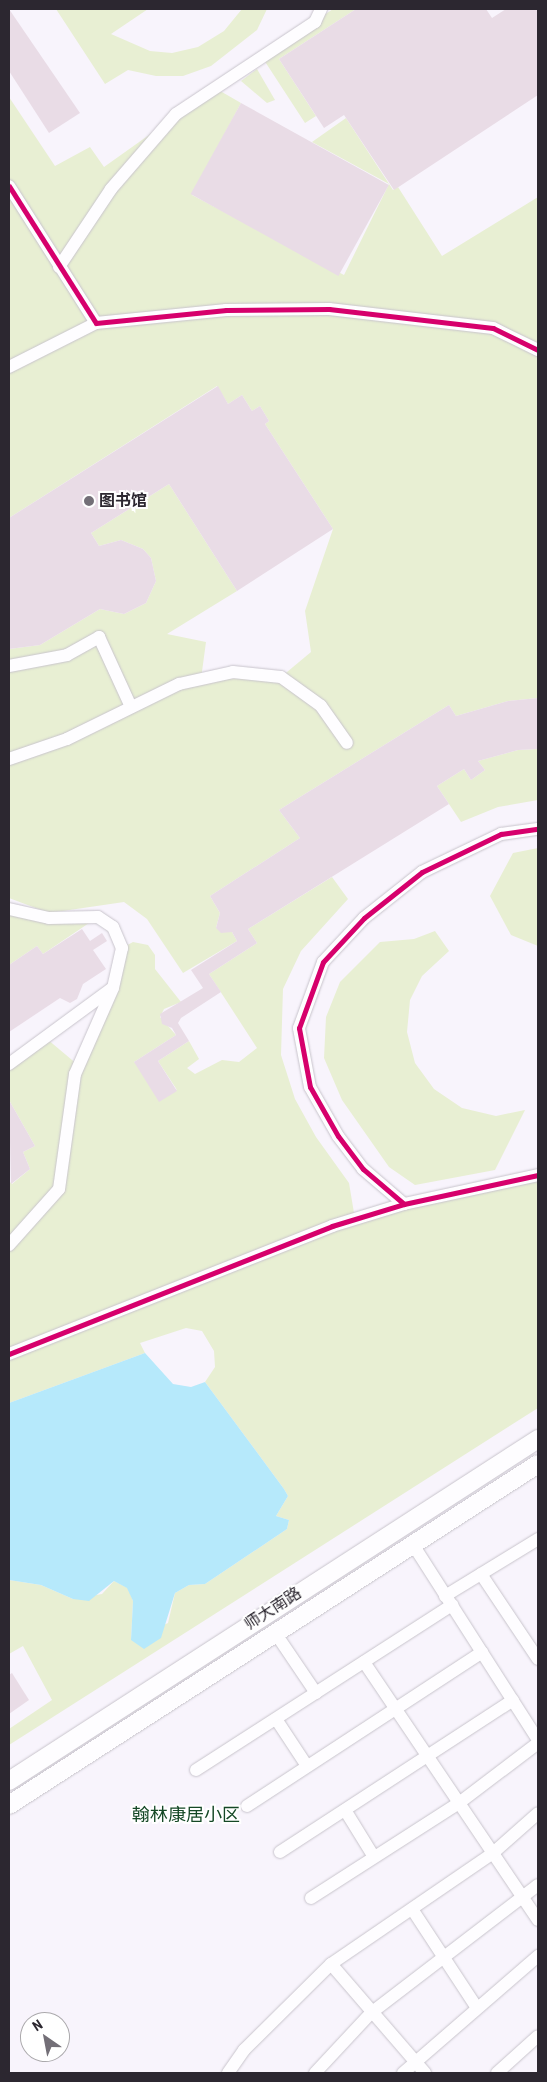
<!DOCTYPE html>
<html>
<head>
<meta charset="utf-8">
<style>
  body { margin:0 }
  #map { position:relative; width:547px; height:2082px; overflow:hidden; background:#f8f4fc; font-family:"Roboto Condensed","Noto Sans SC",sans-serif }
  div>[style] { position:absolute }
  .green>* { inset:0; background:#e8efd3 }
  .water>* { inset:0; background:#b6e9fb }
  .building>* { inset:0; background:#e9dce6; transform-origin:0 0 }
  .roads { filter:drop-shadow(0 0 1px #c8c4cc) drop-shadow(0 0 1px #c8c4cc) }
  .street>* { height:12px; margin:-6px; padding:0 6px; transform-origin:6px; border-radius:6px; background:#fefdff }
  .secondary>* { height:18px; margin:-9px; padding:0 9px; transform-origin:9px; border-radius:9px; background:#fefdff }
  .cycleway>* { height:5px; margin:-2.5px; padding:0 2.5px; transform-origin:2.5px; border-radius:2.5px; background:#d6006c }
  .dots>* { width:14px; height:14px; translate:-50% -50%; box-sizing:border-box; border:2px solid #fff; border-radius:50% }
  span { translate:-50% -50%; white-space:nowrap; text-align:center; line-height:1.15; -webkit-text-stroke:4px #fff; paint-order:stroke }
  .poi-label { font-size:16px; color:#2c2730; font-weight:700 }
  .left { translate:0 -50%; text-align:left }
  .street-label { font-size:16px; color:#2c2730 }
  .neighbourhood-label { font-size:18px; color:#154826 }
  .frame { position:absolute; inset:0; border:10px solid #2c2730; pointer-events:none }
  .north { position:absolute; left:20px; top:2012px; width:50px; height:50px; box-sizing:border-box; background:#fff; border:1px solid #aba9ac; border-radius:50%; rotate:327deg; font-size:14px; font-weight:700; line-height:20px; text-align:center; color:#2c2730 }
  .north::after { content:''; display:block; margin:auto; width:18px; height:22px; background:#736f77; clip-path:polygon(50% 0,100% 100%,50% 72%,0 100%) }
</style>
</head>
<body>
<div id="map">
  <div class="green">
    <div style="clip-path:polygon(56px 9px,148px 9px,111px 34px,150px 51px,172px 53px,198px 47px,224px 31px,242px 9px,267px 9px,257px 30px,211px 66px,183px 76px,156px 76px,128px 70px,105px 84px)"></div>
    <div style="clip-path:polygon(333px 9px,356px 9px,279px 59px,316px 116px,305px 123px,262px 57px)"></div>
    <div style="clip-path:polygon(257px 69px,275px 100px,267px 103px,241px 81px)"></div>
    <div style="clip-path:polygon(215px 88px,241px 103px,192px 195px,344px 275px,389px 184px,312px 142px,346px 118px,393px 190px,398px 187px,442px 256px,538px 197px,538px 698px,508px 701px,456px 716px,449px 705px,279px 810px,300px 838px,210px 896px,220px 913px,216px 928px,232px 932px,237px 941px,183px 973px,147px 919px,124px 902px,49px 913px,9px 898px,9px 649px,40px 645px,100px 609px,124px 614px,146px 603px,156px 581px,151px 558px,143px 549px,121px 540px,99px 546px,91px 533px,169px 484px,237px 591px,167px 634px,206px 642px,201px 679px,281px 677px,311px 652px,305px 611px,333px 529px,265px 424px,269px 421px,260px 406px,252px 411px,242px 395px,228px 404px,217px 386px,9px 518px,9px 97px,55px 166px,90px 147px,104px 167px)"></div>
    <div style="clip-path:polygon(538px 749px,538px 800px,498px 807px,461px 822px,437px 786px,464px 769px,471px 780px,485px 770px,478px 761px,518px 750px)"></div>
    <div style="clip-path:polygon(538px 848px,538px 946px,511px 935px,490px 896px,513px 853px)"></div>
    <div style="clip-path:polygon(332px 877px,348px 899px,301px 951px,283px 989px,281px 1055px,295px 1099px,316px 1137px,349px 1183px,355px 1219px,538px 1177px,538px 1408px,9px 1745px,9px 1729px,52px 1700px,23px 1646px,9px 1654px,9px 1580px,41px 1585px,73px 1599px,102px 1594px,114px 1581px,128px 1588px,133px 1601px,131px 1640px,168px 1623px,175px 1593px,189px 1585px,205px 1584px,287px 1529px,289px 1520px,276px 1516px,288px 1496px,284px 1489px,205px 1382px,215px 1367px,214px 1351px,202px 1331px,186px 1328px,140px 1343px,145px 1353px,9px 1403px,9px 1181px,12px 1184px,30px 1169px,23px 1152px,35px 1146px,9px 1100px,9px 1064px,47px 1039px,78px 1065px,122px 948px,133px 942px,148px 945px,155px 955px,155px 969px,181px 1002px,164px 1009px,160px 1017px,176px 1035px,134px 1062px,177px 1090px,158px 1061px,189px 1041px,199px 1059px,187px 1068px,195px 1074px,222px 1060px,239px 1062px,257px 1048px,209px 974px,257px 943px,248px 929px)"></div>
    <div style="clip-path:polygon(9px 909px,98px 917px,43px 954px,37px 946px,9px 965px)"></div>
    <div style="clip-path:polygon(435px 931px,449px 951px,422px 976px,410px 1000px,407px 1032px,415px 1063px,434px 1089px,462px 1108px,496px 1116px,525px 1110px,495px 1170px,415px 1185px,389px 1167px,342px 1100px,324px 1058px,326px 1017px,340px 982px,380px 942px,414px 939px)"></div>
  </div>
  <div class="water">
    <div style="clip-path:polygon(145px 1353px,173px 1384px,191px 1387px,205px 1382px,284px 1489px,288px 1496px,276px 1516px,289px 1520px,287px 1529px,205px 1584px,189px 1585px,175px 1593px,161px 1638px,144px 1649px,131px 1640px,133px 1601px,127px 1588px,114px 1581px,89px 1601px,73px 1599px,41px 1585px,9px 1580px,9px 1403px)"></div>
  </div>
  <div class="building">
    <div style="clip-path:polygon(9px 9px,80px 113px,49px 133px,9px 71px)"></div>
    <div style="clip-path:polygon(356px 9px,486px 9px,492px 18px,506px 9px,538px 9px,538px 95px,394px 190px,344px 115px,324px 128px,279px 59px)"></div>
    <div style="left:241px;top:103px;width:169px;height:104px;rotate:29deg"></div>
    <div style="clip-path:polygon(218px 386px,228px 404px,242px 395px,252px 411px,260px 406px,269px 421px,265px 424px,333px 529px,237px 591px,169px 484px,91px 533px,99px 546px,121px 540px,143px 549px,151px 558px,156px 581px,146px 603px,124px 614px,100px 609px,40px 645px,9px 649px,9px 518px)"></div>
    <div style="clip-path:polygon(538px 698px,538px 749px,518px 750px,478px 761px,485px 770px,471px 780px,464px 769px,437px 786px,449px 804px,248px 929px,257px 943px,209px 974px,221px 992px,181px 1018px,178px 1023px,189px 1041px,158px 1061px,177px 1091px,159px 1102px,134px 1062px,176px 1035px,172px 1028px,162px 1024px,160px 1014px,203px 988px,191px 970px,237px 941px,232px 932px,221px 933px,216px 928px,220px 913px,210px 896px,300px 838px,279px 810px,449px 705px,456px 716px,508px 701px)"></div>
    <div style="clip-path:polygon(82px 929px,90px 941px,102px 933px,107px 941px,93px 950px,106px 969px,83px 984px,77px 999px,70px 1003px,60px 998px,9px 1032px,9px 965px,37px 946px,43px 954px)"></div>
    <div style="clip-path:polygon(9px 1100px,35px 1146px,23px 1152px,30px 1169px,11px 1184px)"></div>
    <div style="clip-path:polygon(12px 1673px,29px 1700px,9px 1714px,9px 1675px)"></div>
  </div>
  <div class="roads">
    <div class="street">
      <div style="left:9px;top:186px;width:162px;rotate:57.6deg"></div>
      <div style="left:96px;top:323px;width:131px;rotate:-5.7deg"></div>
      <div style="left:226px;top:310px;width:103px;rotate:-0.6deg"></div>
      <div style="left:329px;top:309px;width:165px;rotate:6.6deg"></div>
      <div style="left:493px;top:328px;width:50px;rotate:26.1deg"></div>
      <div style="left:59px;top:267px;width:94px;rotate:-56.3deg"></div>
      <div style="left:111px;top:189px;width:99px;rotate:-49.1deg"></div>
      <div style="left:176px;top:114px;width:167px;rotate:-33.5deg"></div>
      <div style="left:315px;top:22px;width:14px;rotate:-65deg"></div>
      <div style="left:9px;top:367px;width:97px;rotate:-26.8deg"></div>
      <div style="left:9px;top:666px;width:59px;rotate:-10.7deg"></div>
      <div style="left:67px;top:655px;width:37px;rotate:-29deg"></div>
      <div style="left:99px;top:637px;width:77px;rotate:65.4deg"></div>
      <div style="left:9px;top:759px;width:61px;rotate:-19deg"></div>
      <div style="left:67px;top:739px;width:125px;rotate:-26.2deg"></div>
      <div style="left:179px;top:684px;width:55px;rotate:-12.5deg"></div>
      <div style="left:233px;top:672px;width:48px;rotate:5.9deg"></div>
      <div style="left:281px;top:677px;width:49px;rotate:35.9deg"></div>
      <div style="left:321px;top:706px;width:45px;rotate:54.9deg"></div>
      <div style="left:9px;top:909px;width:41px;rotate:12.7deg"></div>
      <div style="left:49px;top:918px;width:49px;rotate:-1.2deg"></div>
      <div style="left:98px;top:917px;width:18px;rotate:34deg"></div>
      <div style="left:113px;top:927px;width:23px;rotate:67deg"></div>
      <div style="left:122px;top:948px;width:41px;rotate:102.7deg"></div>
      <div style="left:113px;top:988px;width:94px;rotate:113.8deg"></div>
      <div style="left:75px;top:1074px;width:116px;rotate:97.9deg"></div>
      <div style="left:59px;top:1189px;width:75px;rotate:131.8deg"></div>
      <div style="left:9px;top:1064px;width:127px;rotate:-36.3deg"></div>
      <div style="left:404px;top:1204px;width:54px;rotate:-139.5deg"></div>
      <div style="left:363px;top:1169px;width:41px;rotate:-127.1deg"></div>
      <div style="left:338px;top:1136px;width:56px;rotate:-119.7deg"></div>
      <div style="left:310px;top:1087px;width:60px;rotate:-100.6deg"></div>
      <div style="left:299px;top:1028px;width:70px;rotate:-70deg"></div>
      <div style="left:323px;top:962px;width:60px;rotate:-47deg"></div>
      <div style="left:364px;top:918px;width:74px;rotate:-38.4deg"></div>
      <div style="left:422px;top:872px;width:88px;rotate:-25.7deg"></div>
      <div style="left:501px;top:834px;width:37px;rotate:-8deg"></div>
      <div style="left:9px;top:1354px;width:347px;rotate:-21.6deg"></div>
      <div style="left:332px;top:1226px;width:75px;rotate:-17deg"></div>
      <div style="left:404px;top:1204px;width:137px;rotate:-12.2deg"></div>
      <div style="left:412px;top:1543px;width:234px;rotate:57.4deg"></div>
      <div style="left:481px;top:1574px;width:102px;rotate:56.2deg"></div>
      <div style="left:445px;top:1596px;width:109px;rotate:-31.5deg"></div>
      <div style="left:274px;top:1631px;width:75px;rotate:55.9deg"></div>
      <div style="left:364px;top:1662px;width:311px;rotate:56deg"></div>
      <div style="left:276px;top:1719px;width:56px;rotate:56.6deg"></div>
      <div style="left:196px;top:1770px;width:305px;rotate:-32.8deg"></div>
      <div style="left:247px;top:1806px;width:281px;rotate:-33.2deg"></div>
      <div style="left:345px;top:1810px;width:55px;rotate:58.3deg"></div>
      <div style="left:280px;top:1852px;width:278px;rotate:-33.1deg"></div>
      <div style="left:311px;top:1898px;width:176px;rotate:-32.7deg"></div>
      <div style="left:459px;top:1803px;width:99px;rotate:-37.2deg"></div>
      <div style="left:412px;top:1909px;width:118px;rotate:56.7deg"></div>
      <div style="left:331px;top:1964px;width:144px;rotate:49.2deg"></div>
      <div style="left:228px;top:2073px;width:28px;rotate:-55deg"></div>
      <div style="left:244px;top:2050px;width:122px;rotate:-44.7deg"></div>
      <div style="left:331px;top:1964px;width:196px;rotate:-34.4deg"></div>
      <div style="left:493px;top:1853px;width:60px;rotate:-41.6deg"></div>
      <div style="left:315px;top:2073px;width:82px;rotate:-47deg"></div>
      <div style="left:371px;top:2013px;width:210px;rotate:-37.5deg"></div>
      <div style="left:403px;top:2073px;width:179px;rotate:-40.9deg"></div>
      <div style="left:497px;top:2073px;width:55px;rotate:-42.1deg"></div>
    </div>
    <div class="secondary">
      <div style="left:9px;top:1781px;width:630px;rotate:-32.88deg"></div>
      <div style="left:9px;top:1805px;width:629px;rotate:-32.81deg"></div>
    </div>
  </div>
  <div class="cycleway">
    <div style="left:9px;top:186px;width:162px;rotate:57.6deg"></div>
    <div style="left:96px;top:323px;width:131px;rotate:-5.7deg"></div>
    <div style="left:226px;top:310px;width:103px;rotate:-0.6deg"></div>
    <div style="left:329px;top:309px;width:165px;rotate:6.6deg"></div>
    <div style="left:493px;top:328px;width:50px;rotate:26.1deg"></div>
    <div style="left:404px;top:1204px;width:54px;rotate:-139.5deg"></div>
    <div style="left:363px;top:1169px;width:41px;rotate:-127.1deg"></div>
    <div style="left:338px;top:1136px;width:56px;rotate:-119.7deg"></div>
    <div style="left:310px;top:1087px;width:60px;rotate:-100.6deg"></div>
    <div style="left:299px;top:1028px;width:70px;rotate:-70deg"></div>
    <div style="left:323px;top:962px;width:60px;rotate:-47deg"></div>
    <div style="left:364px;top:918px;width:74px;rotate:-38.4deg"></div>
    <div style="left:422px;top:872px;width:88px;rotate:-25.7deg"></div>
    <div style="left:501px;top:834px;width:37px;rotate:-8deg"></div>
    <div style="left:9px;top:1354px;width:347px;rotate:-21.6deg"></div>
    <div style="left:332px;top:1226px;width:75px;rotate:-17deg"></div>
    <div style="left:404px;top:1204px;width:137px;rotate:-12.2deg"></div>
  </div>
  <div class="dots">
    <div style="left:89px;top:501px;background:#736f77"></div>
  </div>
  <div class="poi-label">
    <span class="left" style="left:99px;top:501px">图书馆</span>
  </div>
  <div class="street-label">
    <span style="left:273px;top:1609px;rotate:-33deg">师大南路</span>
  </div>
  <div class="neighbourhood-label">
    <span style="left:186px;top:1815px">翰林康居小区</span>
  </div>
  <div class="frame"></div>
  <div class="north">N</div>
</div>
</body>
</html>
